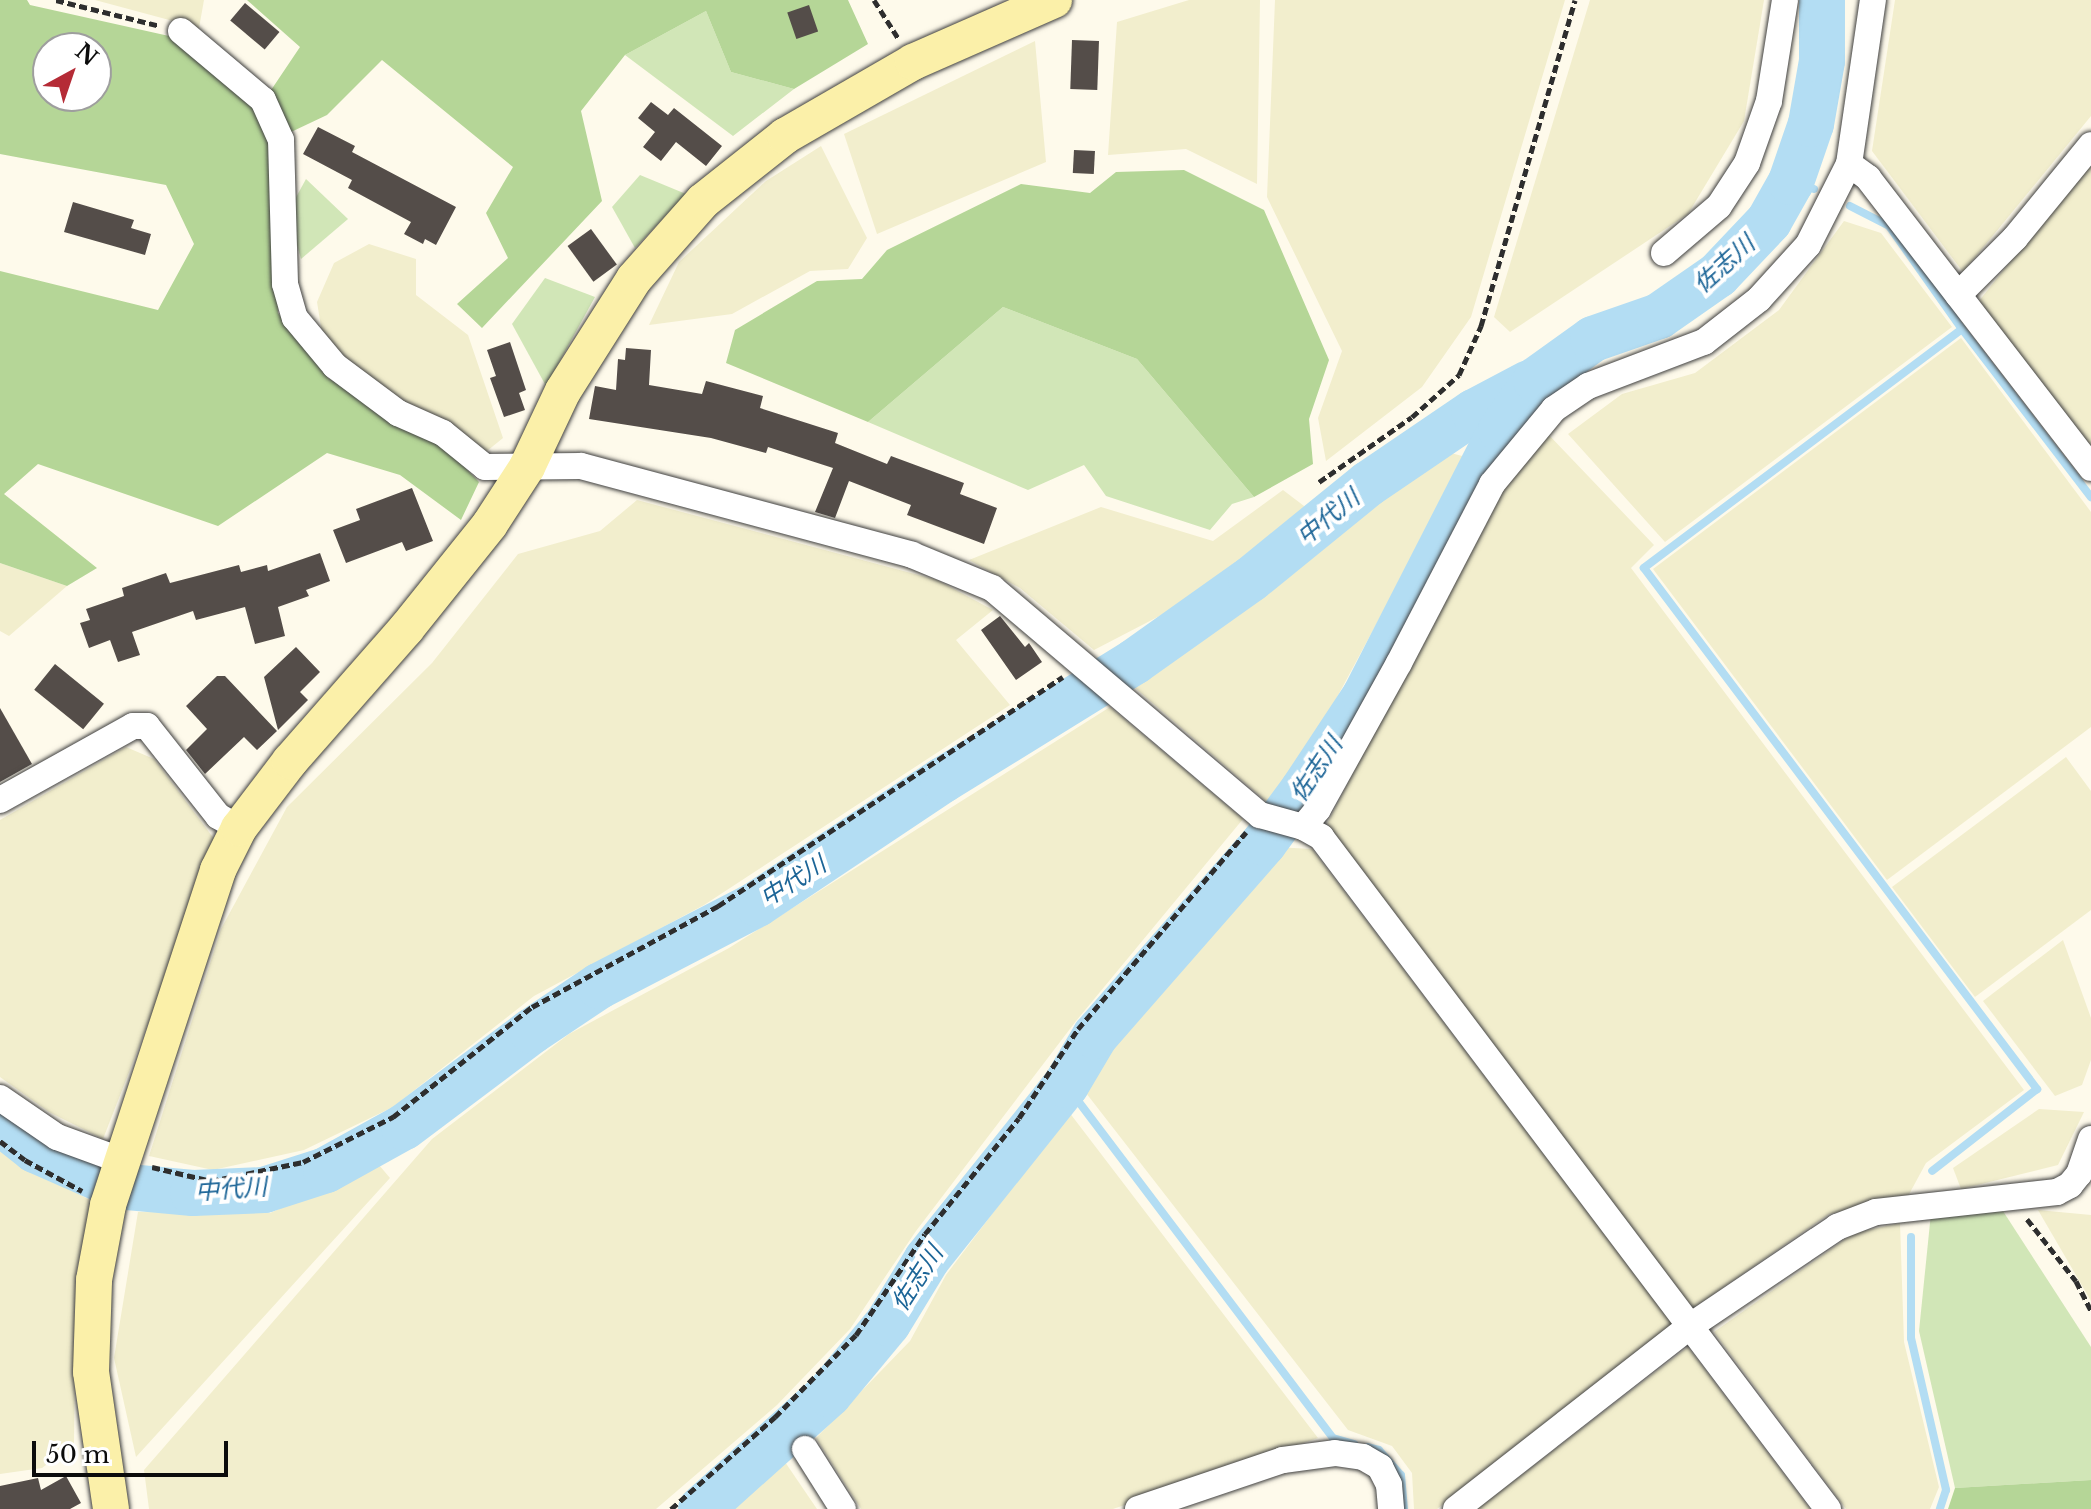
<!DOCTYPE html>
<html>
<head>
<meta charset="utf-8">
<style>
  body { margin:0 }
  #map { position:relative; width:2091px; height:1509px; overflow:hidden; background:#fefaeb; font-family:"Libre Baskerville","Noto Sans JP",serif }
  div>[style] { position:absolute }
  .farmland>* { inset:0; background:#f2eecd }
  .green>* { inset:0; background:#d1e6b7 }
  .forest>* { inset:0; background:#b5d697 }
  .stream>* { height:8px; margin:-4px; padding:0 4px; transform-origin:4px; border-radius:4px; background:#b3ddf3 }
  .river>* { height:46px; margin:-23px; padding:0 23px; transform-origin:23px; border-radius:23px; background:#b3ddf3 }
  .building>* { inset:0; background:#544d49; transform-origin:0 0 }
  .path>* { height:5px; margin-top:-2.5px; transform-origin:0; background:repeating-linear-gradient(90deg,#2e2e2e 0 8px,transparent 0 12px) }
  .roads { filter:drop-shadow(0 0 2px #3f3f3f) drop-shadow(0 0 2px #3f3f3f) }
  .street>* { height:26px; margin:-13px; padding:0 13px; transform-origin:13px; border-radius:13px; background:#fff }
  .secondary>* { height:36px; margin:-18px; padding:0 18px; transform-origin:18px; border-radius:18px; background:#fbf0a9 }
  span { translate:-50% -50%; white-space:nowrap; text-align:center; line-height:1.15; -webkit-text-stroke:8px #fff; paint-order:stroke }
  .water-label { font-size:24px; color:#1c6597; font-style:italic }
  .north { position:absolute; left:32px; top:32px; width:80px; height:80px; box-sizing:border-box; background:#fff; border:2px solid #9e9e9e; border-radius:50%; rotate:40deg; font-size:22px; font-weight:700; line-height:32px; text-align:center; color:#0c0c0c }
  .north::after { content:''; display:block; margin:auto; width:28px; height:36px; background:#b52b36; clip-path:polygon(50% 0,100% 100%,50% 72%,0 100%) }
  .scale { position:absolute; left:32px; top:1441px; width:196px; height:36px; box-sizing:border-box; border:4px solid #0c0c0c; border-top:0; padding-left:10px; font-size:24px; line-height:28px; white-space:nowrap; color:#0c0c0c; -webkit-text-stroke:6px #fff; paint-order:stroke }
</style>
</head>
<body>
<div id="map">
  <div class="farmland">
    <div style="clip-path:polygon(95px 0,204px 0,199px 28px)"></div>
    <div style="clip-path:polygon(1189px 0,1260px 0,1257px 184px,1186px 149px,1108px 155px,1117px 22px)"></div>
    <div style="clip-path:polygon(1275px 0,1565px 0,1471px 317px,1422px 387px,1326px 461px,1318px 418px,1342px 351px,1267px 197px)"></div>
    <div style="clip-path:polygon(1590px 0,1764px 0,1744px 121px,1688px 214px,1510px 332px,1494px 317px)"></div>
    <div style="clip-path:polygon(1895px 0,2091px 0,2091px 116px,1963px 272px,1872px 151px)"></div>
    <div style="clip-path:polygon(1035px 41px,1046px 162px,877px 234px,844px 134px)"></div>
    <div style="clip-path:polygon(821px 146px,867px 238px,848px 269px,810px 271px,732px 314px,649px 325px,679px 262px,766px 181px)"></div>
    <div style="clip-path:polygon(2091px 160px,2091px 450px,1979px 301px)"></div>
    <div style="clip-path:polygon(1844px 221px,1881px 233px,1952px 327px,1665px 542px,1568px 434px,1622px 394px,1695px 373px,1779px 310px)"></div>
    <div style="clip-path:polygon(369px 244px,416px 259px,416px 295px,468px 335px,503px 438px,482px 455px,336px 357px,322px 333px,317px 302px,334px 263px)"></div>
    <div style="clip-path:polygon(1961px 338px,2091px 512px,2091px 727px,1887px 880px,1653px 569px)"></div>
    <div style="clip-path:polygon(1547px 433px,1654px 545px,1631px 568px,2024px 1090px,1926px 1163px,1907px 1198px,1829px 1214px,1692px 1309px,1327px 824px,1494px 498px)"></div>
    <div style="clip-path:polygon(1447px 452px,1466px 457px,1321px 727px,1267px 802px,1134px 687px)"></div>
    <div style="clip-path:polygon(1283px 490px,1308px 509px,1171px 610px,1094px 650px,1020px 588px,969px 560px,1101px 507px,1213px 541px)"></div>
    <div style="clip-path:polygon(637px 500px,937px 580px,993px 610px,956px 640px,1010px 705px,704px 905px,534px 996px,393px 1107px,304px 1150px,213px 1170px,149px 1156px,221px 929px,287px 807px,432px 663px,518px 554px,600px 531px)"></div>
    <div style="clip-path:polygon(0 563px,67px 586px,9px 636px,0 631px)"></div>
    <div style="clip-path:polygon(1110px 707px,1243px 819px,1076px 1021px,916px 1231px,850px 1329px,777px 1405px,656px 1509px,149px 1509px,144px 1470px,432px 1139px,569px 1034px,729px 948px)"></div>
    <div style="clip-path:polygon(126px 747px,154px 759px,218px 844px,103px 1139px,49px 1112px,0 1077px,0 820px)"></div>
    <div style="clip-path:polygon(2066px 757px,2091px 791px,2091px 910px,1975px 997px,1892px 887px)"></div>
    <div style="clip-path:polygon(1275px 847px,1312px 849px,1674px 1326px,1437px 1509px,1414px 1509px,1412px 1473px,1392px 1446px,1348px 1430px,1086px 1093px,1116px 1040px)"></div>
    <div style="clip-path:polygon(2063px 940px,2091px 1018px,2091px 1060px,2082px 1085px,2055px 1096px,1983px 1001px)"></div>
    <div style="clip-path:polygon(2039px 1109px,2084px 1112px,2058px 1165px,1961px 1189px,1953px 1168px)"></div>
    <div style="clip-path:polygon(1069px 1112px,1318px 1438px,1113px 1509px,861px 1509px,816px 1438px,910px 1341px,946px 1275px)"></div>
    <div style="clip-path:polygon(0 1149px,20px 1164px,92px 1201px,76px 1273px,74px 1444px,42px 1468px,0 1474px)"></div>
    <div style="clip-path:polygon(379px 1165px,390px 1178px,136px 1457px,114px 1358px,138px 1212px,270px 1213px)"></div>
    <div style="clip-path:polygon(2038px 1210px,2091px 1215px,2091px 1301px)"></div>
    <div style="clip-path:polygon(1900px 1223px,1904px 1342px,1939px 1487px,1930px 1509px,1846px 1509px,1714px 1332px,1854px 1233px)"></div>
    <div style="clip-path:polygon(1688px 1347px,1810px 1509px,1477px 1509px)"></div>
    <div style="clip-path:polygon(785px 1462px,817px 1509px,732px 1509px)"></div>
  </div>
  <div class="green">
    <div style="clip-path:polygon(706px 11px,731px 72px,794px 89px,733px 136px,625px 55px)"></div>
    <div style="clip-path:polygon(640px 175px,686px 194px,635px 248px,612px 207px)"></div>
    <div style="clip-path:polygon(306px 179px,348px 219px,301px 259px,288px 212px)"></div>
    <div style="clip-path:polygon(545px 278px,595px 297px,546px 386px,512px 324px)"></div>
    <div style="clip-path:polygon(1003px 307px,1137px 359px,1254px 497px,1232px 504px,1210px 530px,1106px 496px,1084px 465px,1028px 490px,868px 422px)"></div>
    <div style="clip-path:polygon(2001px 1208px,2091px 1347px,2091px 1480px,1955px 1488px,1919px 1331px,1931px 1213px)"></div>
  </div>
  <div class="forest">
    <div style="clip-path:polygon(evenodd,0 0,27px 0,30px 5px,178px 38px,259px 108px,300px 47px,247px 0,848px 0,868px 44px,794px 89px,731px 72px,706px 11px,625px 55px,581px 111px,602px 201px,482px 328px,457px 304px,508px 258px,486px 213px,513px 167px,382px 60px,327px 115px,272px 141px,278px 313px,328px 378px,446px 448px,479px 482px,461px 520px,400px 475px,327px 453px,218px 526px,38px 464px,4px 494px,97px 568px,67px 586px,0 563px,0 271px,158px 310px,194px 244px,166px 185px,0 154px,0 0,48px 48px,96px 48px,96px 96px,48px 96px,48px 48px)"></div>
    <div style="clip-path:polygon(1184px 170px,1264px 210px,1329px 360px,1309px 419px,1313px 464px,1254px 497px,1137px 359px,1003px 307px,868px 422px,726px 363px,735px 330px,817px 281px,862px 279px,887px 250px,1021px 184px,1090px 193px,1116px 172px)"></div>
    <div style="clip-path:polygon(2091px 1480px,2091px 1509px,1948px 1509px,1955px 1488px)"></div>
  </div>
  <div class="stream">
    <div style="left:1791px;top:182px;width:24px;rotate:17deg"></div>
    <div style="left:1850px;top:206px;width:44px;rotate:27.1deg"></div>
    <div style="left:1889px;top:226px;width:126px;rotate:54.7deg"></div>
    <div style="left:1962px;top:329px;width:398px;rotate:143.1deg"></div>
    <div style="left:1644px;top:568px;width:653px;rotate:52.97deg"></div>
    <div style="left:2037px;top:1089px;width:133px;rotate:142deg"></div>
    <div style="left:1962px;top:329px;width:212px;rotate:52.5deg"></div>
    <div style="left:1066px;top:1085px;width:443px;rotate:52.9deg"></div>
    <div style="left:1333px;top:1438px;width:22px;rotate:16deg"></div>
    <div style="left:1911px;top:1237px;width:101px;rotate:90deg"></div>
    <div style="left:1911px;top:1338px;width:156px;rotate:77deg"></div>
    <div style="left:1946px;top:1490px;width:20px;rotate:108deg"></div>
    <div style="left:1368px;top:1447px;width:11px;rotate:15deg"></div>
    <div style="left:1379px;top:1450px;width:33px;rotate:49deg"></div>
    <div style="left:1401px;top:1475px;width:34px;rotate:85deg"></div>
  </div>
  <div class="river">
    <div style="left:0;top:1122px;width:45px;rotate:38.7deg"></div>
    <div style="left:35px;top:1150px;width:90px;rotate:23.7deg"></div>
    <div style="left:117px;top:1186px;width:76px;rotate:5.3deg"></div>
    <div style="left:193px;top:1193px;width:71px;rotate:-2.4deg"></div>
    <div style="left:264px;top:1190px;width:65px;rotate:-17.9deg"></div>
    <div style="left:326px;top:1170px;width:89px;rotate:-28.9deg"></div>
    <div style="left:404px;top:1127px;width:160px;rotate:-36.9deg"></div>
    <div style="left:532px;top:1031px;width:81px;rotate:-33.9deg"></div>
    <div style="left:599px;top:986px;width:178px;rotate:-27.4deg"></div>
    <div style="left:757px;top:904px;width:224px;rotate:-33.7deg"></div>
    <div style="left:943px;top:780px;width:225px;rotate:-31.7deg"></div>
    <div style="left:1134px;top:662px;width:143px;rotate:-35.4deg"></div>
    <div style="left:1251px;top:579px;width:151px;rotate:-39.1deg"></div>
    <div style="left:1368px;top:484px;width:128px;rotate:-34.2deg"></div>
    <div style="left:1474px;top:412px;width:62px;rotate:-27.8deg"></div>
    <div style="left:701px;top:1509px;width:172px;rotate:-41.9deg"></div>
    <div style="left:829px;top:1394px;width:92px;rotate:-50.3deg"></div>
    <div style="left:888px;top:1323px;width:75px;rotate:-58.6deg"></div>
    <div style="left:927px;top:1259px;width:223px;rotate:-51.4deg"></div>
    <div style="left:1066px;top:1085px;width:57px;rotate:-59.4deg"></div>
    <div style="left:1095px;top:1036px;width:257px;rotate:-48.8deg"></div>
    <div style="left:1264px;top:843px;width:66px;rotate:-53.7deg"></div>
    <div style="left:1303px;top:790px;width:113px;rotate:-56.6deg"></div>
    <div style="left:1365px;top:696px;width:299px;rotate:-62.9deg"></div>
    <div style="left:1501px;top:430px;width:61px;rotate:-55deg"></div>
    <div style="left:1536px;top:380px;width:70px;rotate:-35.7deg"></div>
    <div style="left:1593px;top:339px;width:70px;rotate:-19.2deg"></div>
    <div style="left:1659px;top:316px;width:72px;rotate:-34.8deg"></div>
    <div style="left:1718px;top:275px;width:74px;rotate:-46.6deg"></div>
    <div style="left:1769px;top:221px;width:45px;rotate:-60.6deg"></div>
    <div style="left:1791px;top:182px;width:61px;rotate:-71deg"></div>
    <div style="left:1811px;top:124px;width:64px;rotate:-80.1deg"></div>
    <div style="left:1822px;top:61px;width:61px;rotate:-90deg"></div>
  </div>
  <div class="building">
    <div style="left:245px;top:3px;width:45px;height:23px;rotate:40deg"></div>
    <div style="left:809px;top:5px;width:28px;height:23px;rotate:71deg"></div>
    <div style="left:1072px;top:40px;width:27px;height:49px;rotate:2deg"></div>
    <div style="clip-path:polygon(651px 102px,668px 115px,674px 108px,722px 146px,706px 166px,676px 142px,661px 161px,643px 147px,655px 132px,638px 118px)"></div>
    <div style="clip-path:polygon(318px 127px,355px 146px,352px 152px,456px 207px,436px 245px,425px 239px,423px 244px,404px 234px,411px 222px,348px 188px,352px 180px,303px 154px)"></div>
    <div style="left:1074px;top:150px;width:21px;height:23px;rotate:3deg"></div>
    <div style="clip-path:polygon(73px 202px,134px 220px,131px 228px,151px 234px,145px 255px,64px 232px)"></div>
    <div style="left:591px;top:229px;width:44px;height:29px;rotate:54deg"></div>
    <div style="clip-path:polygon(510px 342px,526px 390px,519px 393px,525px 410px,504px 417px,490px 378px,496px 376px,487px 350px)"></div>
    <div style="clip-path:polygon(626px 348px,651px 350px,649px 385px,702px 394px,706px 381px,763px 396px,760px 408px,838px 433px,835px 443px,887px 464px,891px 456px,964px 483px,960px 494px,997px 508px,984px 544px,907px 515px,911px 505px,849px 481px,835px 518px,815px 512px,833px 468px,768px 447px,766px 453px,711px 438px,589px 419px,595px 386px,616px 390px,618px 359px,625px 360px)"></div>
    <div style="clip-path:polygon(412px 488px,433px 541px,406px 551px,402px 542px,346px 563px,333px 530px,360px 520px,356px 509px)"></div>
    <div style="clip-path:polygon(320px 553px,330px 581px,306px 590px,309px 596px,278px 607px,285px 636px,255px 644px,245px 607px,196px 620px,193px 611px,132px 632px,140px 655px,118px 662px,110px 640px,89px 648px,80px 623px,90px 620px,86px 609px,124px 596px,122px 588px,166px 573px,170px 583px,239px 565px,241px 572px,267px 565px,268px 571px)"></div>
    <div style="clip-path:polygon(1000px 616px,1025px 647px,1029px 643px,1042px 662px,1016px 680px,981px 630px)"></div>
    <div style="clip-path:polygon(296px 647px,320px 672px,300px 692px,308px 700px,278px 730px,264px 677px)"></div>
    <div style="left:55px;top:664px;width:63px;height:33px;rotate:39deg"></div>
    <div style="clip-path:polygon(217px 676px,225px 676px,277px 731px,257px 750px,244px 737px,205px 774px,186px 750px,207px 729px,186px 706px)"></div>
    <div style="clip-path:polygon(0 708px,32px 764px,0 782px)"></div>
    <div style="clip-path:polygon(66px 1476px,81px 1503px,70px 1509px,0 1509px,0 1486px,38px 1478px,41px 1490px)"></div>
  </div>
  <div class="path">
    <div style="left:56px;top:0;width:107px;rotate:14deg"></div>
    <div style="left:874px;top:0;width:45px;rotate:57.7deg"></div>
    <div style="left:1319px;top:482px;width:113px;rotate:-35deg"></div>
    <div style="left:1412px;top:417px;width:63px;rotate:-41.8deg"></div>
    <div style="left:1459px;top:375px;width:54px;rotate:-65.8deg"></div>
    <div style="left:1481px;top:326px;width:339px;rotate:-73.9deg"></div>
    <div style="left:0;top:1141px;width:31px;rotate:37deg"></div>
    <div style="left:25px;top:1160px;width:65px;rotate:28.5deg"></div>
    <div style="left:152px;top:1167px;width:61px;rotate:13.3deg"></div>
    <div style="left:211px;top:1181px;width:94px;rotate:-11.7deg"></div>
    <div style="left:303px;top:1162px;width:101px;rotate:-26.6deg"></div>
    <div style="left:393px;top:1117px;width:177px;rotate:-38.4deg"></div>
    <div style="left:532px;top:1007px;width:212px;rotate:-28.5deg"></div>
    <div style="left:718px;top:906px;width:414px;rotate:-33.6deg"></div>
    <div style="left:2027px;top:1219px;width:79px;rotate:51.7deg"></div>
    <div style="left:2076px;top:1281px;width:34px;rotate:63deg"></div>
    <div style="left:671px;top:1509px;width:139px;rotate:-41.5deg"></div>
    <div style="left:775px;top:1417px;width:115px;rotate:-45.4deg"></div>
    <div style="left:856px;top:1335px;width:122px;rotate:-55.7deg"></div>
    <div style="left:925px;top:1234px;width:149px;rotate:-51deg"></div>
    <div style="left:1019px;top:1118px;width:107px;rotate:-56.5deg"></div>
    <div style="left:1078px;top:1029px;width:259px;rotate:-49.5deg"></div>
  </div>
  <div class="roads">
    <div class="street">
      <div style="left:181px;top:31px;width:107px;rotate:40.1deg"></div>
      <div style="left:263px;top:100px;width:44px;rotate:65.8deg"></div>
      <div style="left:281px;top:140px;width:144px;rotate:88.4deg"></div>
      <div style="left:285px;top:284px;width:35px;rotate:74deg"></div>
      <div style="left:295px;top:318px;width:62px;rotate:50.2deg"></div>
      <div style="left:335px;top:366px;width:79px;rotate:36.7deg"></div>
      <div style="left:398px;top:413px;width:49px;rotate:24deg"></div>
      <div style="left:443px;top:433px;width:54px;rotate:39deg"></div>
      <div style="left:485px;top:467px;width:96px;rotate:-0.6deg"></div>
      <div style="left:581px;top:466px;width:343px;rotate:15deg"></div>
      <div style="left:912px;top:555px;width:87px;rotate:22.4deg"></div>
      <div style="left:992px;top:588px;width:351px;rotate:40.3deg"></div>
      <div style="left:1260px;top:815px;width:45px;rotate:15.6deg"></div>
      <div style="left:1303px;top:827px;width:21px;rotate:29deg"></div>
      <div style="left:1321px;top:837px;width:842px;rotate:52.97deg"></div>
      <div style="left:1849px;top:164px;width:24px;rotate:36deg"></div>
      <div style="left:1868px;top:178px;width:366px;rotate:52.4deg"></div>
      <div style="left:1664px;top:253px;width:72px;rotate:-40.5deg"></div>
      <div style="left:1719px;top:206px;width:51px;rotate:-56.9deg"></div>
      <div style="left:1747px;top:163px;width:66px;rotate:-70.5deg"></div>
      <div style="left:1769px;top:101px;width:102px;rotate:-81deg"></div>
      <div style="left:1958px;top:295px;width:81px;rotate:-45deg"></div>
      <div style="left:2015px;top:238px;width:120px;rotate:-50.7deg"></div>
      <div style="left:0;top:800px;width:152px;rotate:-29.1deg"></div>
      <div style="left:133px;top:726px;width:14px"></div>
      <div style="left:147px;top:726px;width:115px;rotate:51.7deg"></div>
      <div style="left:218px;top:816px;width:24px;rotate:30deg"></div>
      <div style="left:1303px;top:827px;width:23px;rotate:-50deg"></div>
      <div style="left:1318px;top:809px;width:167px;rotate:-61deg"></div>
      <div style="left:1399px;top:663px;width:202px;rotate:-62.5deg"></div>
      <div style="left:1492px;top:484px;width:97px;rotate:-50.4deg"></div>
      <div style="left:1554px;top:409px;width:41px;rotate:-34.1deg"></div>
      <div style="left:1588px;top:386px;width:124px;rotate:-20.8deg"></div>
      <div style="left:1704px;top:342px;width:70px;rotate:-38deg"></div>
      <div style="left:1759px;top:299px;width:73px;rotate:-47.8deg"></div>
      <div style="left:1808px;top:245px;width:91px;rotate:-63.2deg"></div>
      <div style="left:1849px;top:164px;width:166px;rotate:-81.7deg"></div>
      <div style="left:0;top:1098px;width:69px;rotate:34.4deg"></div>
      <div style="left:57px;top:1137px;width:67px;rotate:20.1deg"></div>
      <div style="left:805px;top:1449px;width:71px;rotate:57.7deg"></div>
      <div style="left:1138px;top:1509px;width:153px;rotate:-18.7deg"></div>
      <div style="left:1283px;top:1460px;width:52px;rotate:-7.7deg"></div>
      <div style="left:1335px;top:1453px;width:28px;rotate:8deg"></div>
      <div style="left:1363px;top:1457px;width:20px;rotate:30deg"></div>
      <div style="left:1380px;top:1467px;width:20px;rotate:63deg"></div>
      <div style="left:1389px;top:1485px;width:24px;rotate:85deg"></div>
      <div style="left:1456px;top:1509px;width:296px;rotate:-38deg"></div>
      <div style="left:1689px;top:1327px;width:179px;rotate:-34deg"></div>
      <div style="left:1837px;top:1227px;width:42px;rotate:-21deg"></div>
      <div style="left:1876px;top:1212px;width:182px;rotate:-6.3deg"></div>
      <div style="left:2057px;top:1192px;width:15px;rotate:-28deg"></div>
      <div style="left:2070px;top:1185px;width:14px;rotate:-51deg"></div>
      <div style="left:2079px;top:1174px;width:37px;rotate:-71deg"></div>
    </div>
    <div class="secondary">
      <div style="left:111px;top:1509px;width:138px;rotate:-98.3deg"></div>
      <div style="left:91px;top:1372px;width:92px;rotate:-88.1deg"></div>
      <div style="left:94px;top:1280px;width:76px;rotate:-79.4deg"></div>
      <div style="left:108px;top:1205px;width:353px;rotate:-71.8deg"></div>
      <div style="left:218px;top:870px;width:47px;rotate:-63.4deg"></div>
      <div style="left:239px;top:828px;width:84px;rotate:-52.7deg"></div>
      <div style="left:290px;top:761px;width:176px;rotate:-48.7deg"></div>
      <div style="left:406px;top:629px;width:134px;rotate:-51.3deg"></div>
      <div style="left:490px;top:524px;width:68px;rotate:-57deg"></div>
      <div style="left:527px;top:467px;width:84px;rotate:-64.7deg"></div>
      <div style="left:563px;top:391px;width:133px;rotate:-57.6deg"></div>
      <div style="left:634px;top:279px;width:104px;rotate:-48.5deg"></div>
      <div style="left:703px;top:201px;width:105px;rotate:-38.4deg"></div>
      <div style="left:785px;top:136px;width:148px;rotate:-30deg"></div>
      <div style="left:913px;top:62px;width:154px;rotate:-23.7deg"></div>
    </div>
  </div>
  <div class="water-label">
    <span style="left:1724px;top:264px;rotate:-42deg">佐志川</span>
    <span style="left:1328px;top:517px;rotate:-39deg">中代川</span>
    <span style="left:1316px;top:769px;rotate:-56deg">佐志川</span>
    <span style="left:793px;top:881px;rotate:-32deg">中代川</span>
    <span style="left:231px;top:1189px;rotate:-4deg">中代川</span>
    <span style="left:917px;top:1278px;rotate:-57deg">佐志川</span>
  </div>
  <div class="north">N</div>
  <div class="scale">50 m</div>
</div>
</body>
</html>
